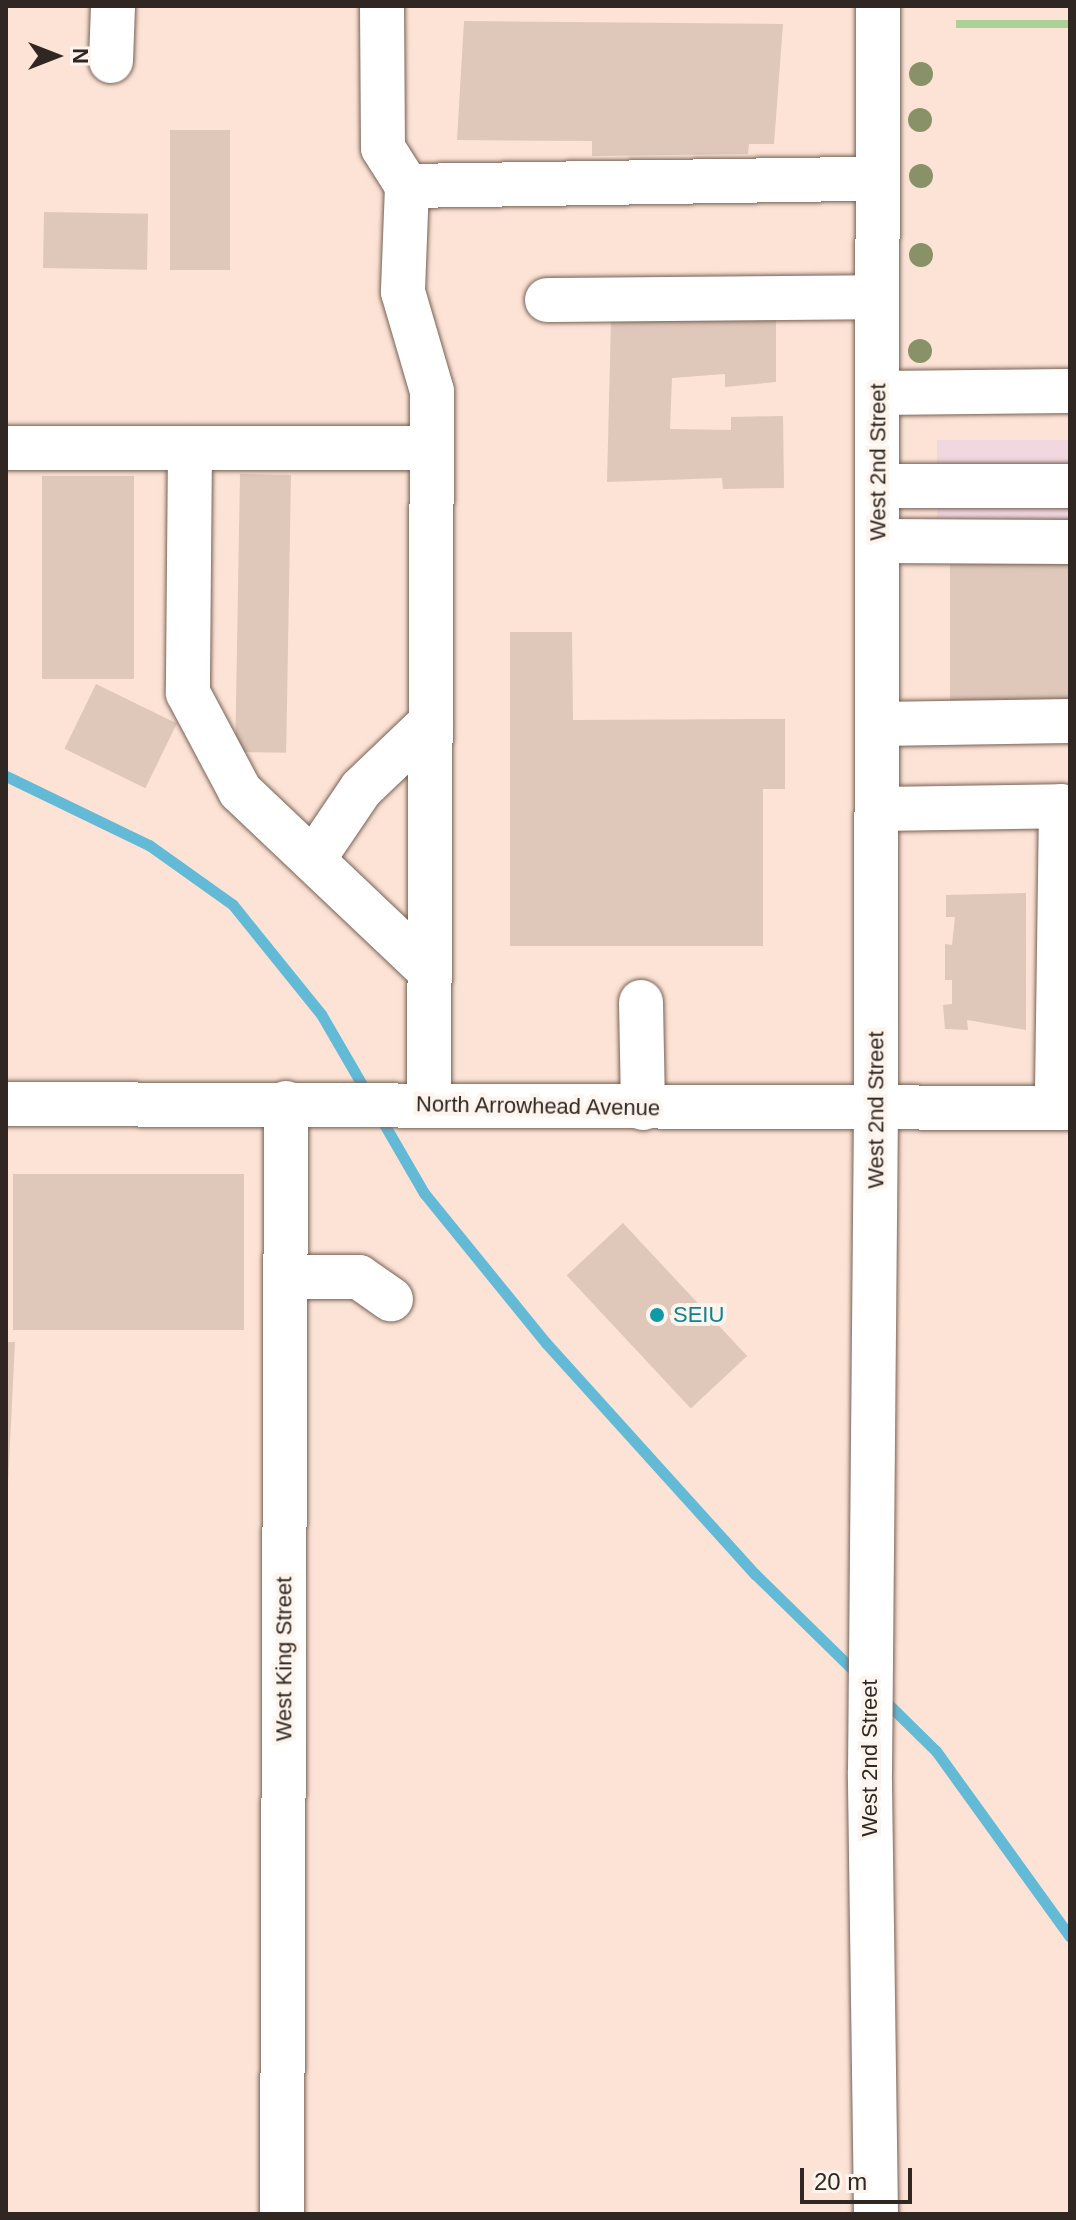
<!DOCTYPE html>
<html>
<head>
<meta charset="utf-8">
<style>
  body { margin:0 }
  #map { position:relative; width:1076px; height:2220px; overflow:hidden; background:#fce3d5; font-family:Arial,sans-serif }
  div>[style] { position:absolute }
  .commercial>* { inset:0; background:#f1d7df; transform-origin:0 0 }
  .green>* { inset:0; background:#abd197; transform-origin:0 0 }
  .stream>* { height:11px; margin:-5.5px; padding:0 5.5px; transform-origin:5.5px; border-radius:5.5px; background:#63bad7 }
  .building>* { inset:0; background:#dfc7b9; transform-origin:0 0 }
  .roads { filter:drop-shadow(0 0 2px #776155) drop-shadow(0 0 2px #776155) }
  .minor>* { height:44px; margin:-22px; padding:0 22px; transform-origin:22px; border-radius:22px; background:#fff }
  .major>* { height:44px; margin:-22px; padding:0 22px; transform-origin:22px; border-radius:22px; background:#fff }
  .trees>* { width:24px; height:24px; margin:-12px; border-radius:50%; background:#899169 }
  .dots>* { width:22px; height:22px; translate:-50% -50%; box-sizing:border-box; border:4px solid #fef4ee; border-radius:50% }
  span { translate:-50% -50%; white-space:nowrap; text-align:center; line-height:1.15; -webkit-text-stroke:8px #fef4ee; paint-order:stroke }
  .street-label { font-size:22px; color:#302722 }
  .culture-label { font-size:22px; color:#0d838f }
  .left { translate:0 -50%; text-align:left }
  .frame { position:absolute; inset:0; border:8px solid #302722; pointer-events:none }
  .north { position:absolute; left:16px; top:16px; width:80px; height:80px; -webkit-text-stroke:6px #fef4ee; paint-order:stroke; rotate:90deg; font-size:22px; font-weight:700; line-height:32px; text-align:center; color:#302722 }
  .north::after { content:''; display:block; margin:auto; width:28px; height:36px; background:#302722; clip-path:polygon(50% 0,100% 100%,50% 72%,0 100%) }
  .scale { position:absolute; left:800px; top:2168px; width:112px; height:36px; box-sizing:border-box; border:4px solid #302722; border-top:0; padding-left:10px; font-size:24px; line-height:28px; white-space:nowrap; color:#302722; -webkit-text-stroke:6px #fef4ee; paint-order:stroke }
</style>
</head>
<body>
<div id="map">
  <div class="commercial">
    <div style="left:937px;top:440px;width:133px;height:88px"></div>
  </div>
  <div class="green">
    <div style="left:956px;top:20px;width:114px;height:8px"></div>
  </div>
  <div class="stream">
    <div style="left:6px;top:776px;width:159px;rotate:25.8deg"></div>
    <div style="left:149px;top:845px;width:103px;rotate:35.5deg"></div>
    <div style="left:233px;top:905px;width:140px;rotate:51.1deg"></div>
    <div style="left:321px;top:1014px;width:94px;rotate:59.9deg"></div>
    <div style="left:380px;top:1117px;width:88px;rotate:59.9deg"></div>
    <div style="left:424px;top:1193px;width:193px;rotate:50.9deg"></div>
    <div style="left:546px;top:1343px;width:312px;rotate:47.9deg"></div>
    <div style="left:755px;top:1574px;width:146px;rotate:44.4deg"></div>
    <div style="left:883px;top:1699px;width:74px;rotate:44.5deg"></div>
    <div style="left:936px;top:1751px;width:229px;rotate:54.2deg"></div>
  </div>
  <div class="building">
    <div style="clip-path:polygon(464px 21px,783px 24px,774px 144px,749px 144px,748px 154px,592px 156px,592px 141px,457px 140px)"></div>
    <div style="left:170px;top:130px;width:60px;height:140px"></div>
    <div style="left:44px;top:212px;width:104px;height:56px;rotate:1deg"></div>
    <div style="clip-path:polygon(611px 320px,776px 320px,776px 382px,725px 387px,725px 374px,672px 378px,670px 429px,731px 430px,731px 417px,783px 416px,784px 488px,723px 489px,722px 478px,607px 482px)"></div>
    <div style="left:240px;top:474px;width:51px;height:278px;rotate:1deg"></div>
    <div style="left:134px;top:476px;width:203px;height:92px;rotate:90deg"></div>
    <div style="left:950px;top:559px;width:120px;height:146px"></div>
    <div style="clip-path:polygon(510px 632px,572px 632px,573px 720px,785px 719px,785px 789px,763px 789px,763px 946px,510px 946px)"></div>
    <div style="left:96px;top:684px;width:90px;height:72px;rotate:26deg"></div>
    <div style="clip-path:polygon(1026px 893px,1026px 1030px,967px 1020px,968px 1030px,945px 1029px,943px 1005px,952px 1004px,952px 980px,945px 980px,945px 944px,952px 945px,955px 917px,946px 917px,946px 895px)"></div>
    <div style="left:13px;top:1174px;width:231px;height:156px"></div>
    <div style="left:623px;top:1223px;width:182px;height:77px;rotate:47deg"></div>
    <div style="clip-path:polygon(6px 1342px,15px 1342px,8px 1483px,6px 1483px)"></div>
  </div>
  <div class="roads">
    <div class="minor">
      <div style="left:382px;top:6px;width:142px;rotate:89.6deg"></div>
      <div style="left:383px;top:148px;width:45px;rotate:57.7deg"></div>
      <div style="left:407px;top:186px;width:469px;rotate:-0.9deg"></div>
      <div style="left:111px;top:61px;width:55px;rotate:-87.9deg"></div>
      <div style="left:407px;top:186px;width:106px;rotate:92.2deg"></div>
      <div style="left:403px;top:292px;width:103px;rotate:73.7deg"></div>
      <div style="left:432px;top:391px;width:712px;rotate:90.24deg"></div>
      <div style="left:547px;top:300px;width:329px;rotate:-0.5deg"></div>
      <div style="left:878px;top:393px;width:192px;rotate:-0.6deg"></div>
      <div style="left:6px;top:448px;width:426px"></div>
      <div style="left:190px;top:448px;width:245px;rotate:90.5deg"></div>
      <div style="left:188px;top:693px;width:111px;rotate:62deg"></div>
      <div style="left:240px;top:791px;width:262px;rotate:43.5deg"></div>
      <div style="left:878px;top:486px;width:192px"></div>
      <div style="left:878px;top:541px;width:192px;rotate:0.3deg"></div>
      <div style="left:879px;top:724px;width:191px;rotate:-0.9deg"></div>
      <div style="left:879px;top:809px;width:182px;rotate:-0.9deg"></div>
      <div style="left:1061px;top:806px;width:302px;rotate:90.8deg"></div>
      <div style="left:313px;top:860px;width:86px;rotate:-55.9deg"></div>
      <div style="left:361px;top:789px;width:97px;rotate:-43.7deg"></div>
      <div style="left:641px;top:1002px;width:106px;rotate:88.9deg"></div>
      <div style="left:285px;top:1277px;width:74px"></div>
      <div style="left:359px;top:1277px;width:39px;rotate:35deg"></div>
      <div style="left:282px;top:2214px;width:1111px;rotate:-89.79deg"></div>
      <div style="left:876px;top:2214px;width:443px;rotate:-90.8deg"></div>
      <div style="left:870px;top:1771px;width:659px;rotate:-89.48deg"></div>
    </div>
    <div class="major">
      <div style="left:6px;top:1104px;width:1064px;rotate:0.22deg"></div>
      <div style="left:876px;top:1112px;width:1106px;rotate:-89.9deg"></div>
    </div>
  </div>
  <div class="trees">
    <div style="left:921px;top:74px"></div>
    <div style="left:920px;top:120px"></div>
    <div style="left:921px;top:176px"></div>
    <div style="left:921px;top:255px"></div>
    <div style="left:920px;top:351px"></div>
  </div>
  <div class="dots">
    <div style="left:657px;top:1315px;background:#0f9aa8"></div>
  </div>
  <div class="street-label">
    <span style="left:878px;top:462px;rotate:-90deg">West 2nd Street</span>
    <span style="left:538px;top:1106px;rotate:1deg">North Arrowhead Avenue</span>
    <span style="left:876px;top:1110px;rotate:-90deg">West 2nd Street</span>
    <span style="left:284px;top:1659px;rotate:-90deg">West King Street</span>
    <span style="left:870px;top:1758px;rotate:-90deg">West 2nd Street</span>
  </div>
  <div class="culture-label">
    <span class="left" style="left:673px;top:1315px">SEIU</span>
  </div>
  <div class="frame"></div>
  <div class="north">N</div>
  <div class="scale">20 m</div>
</div>
</body>
</html>
